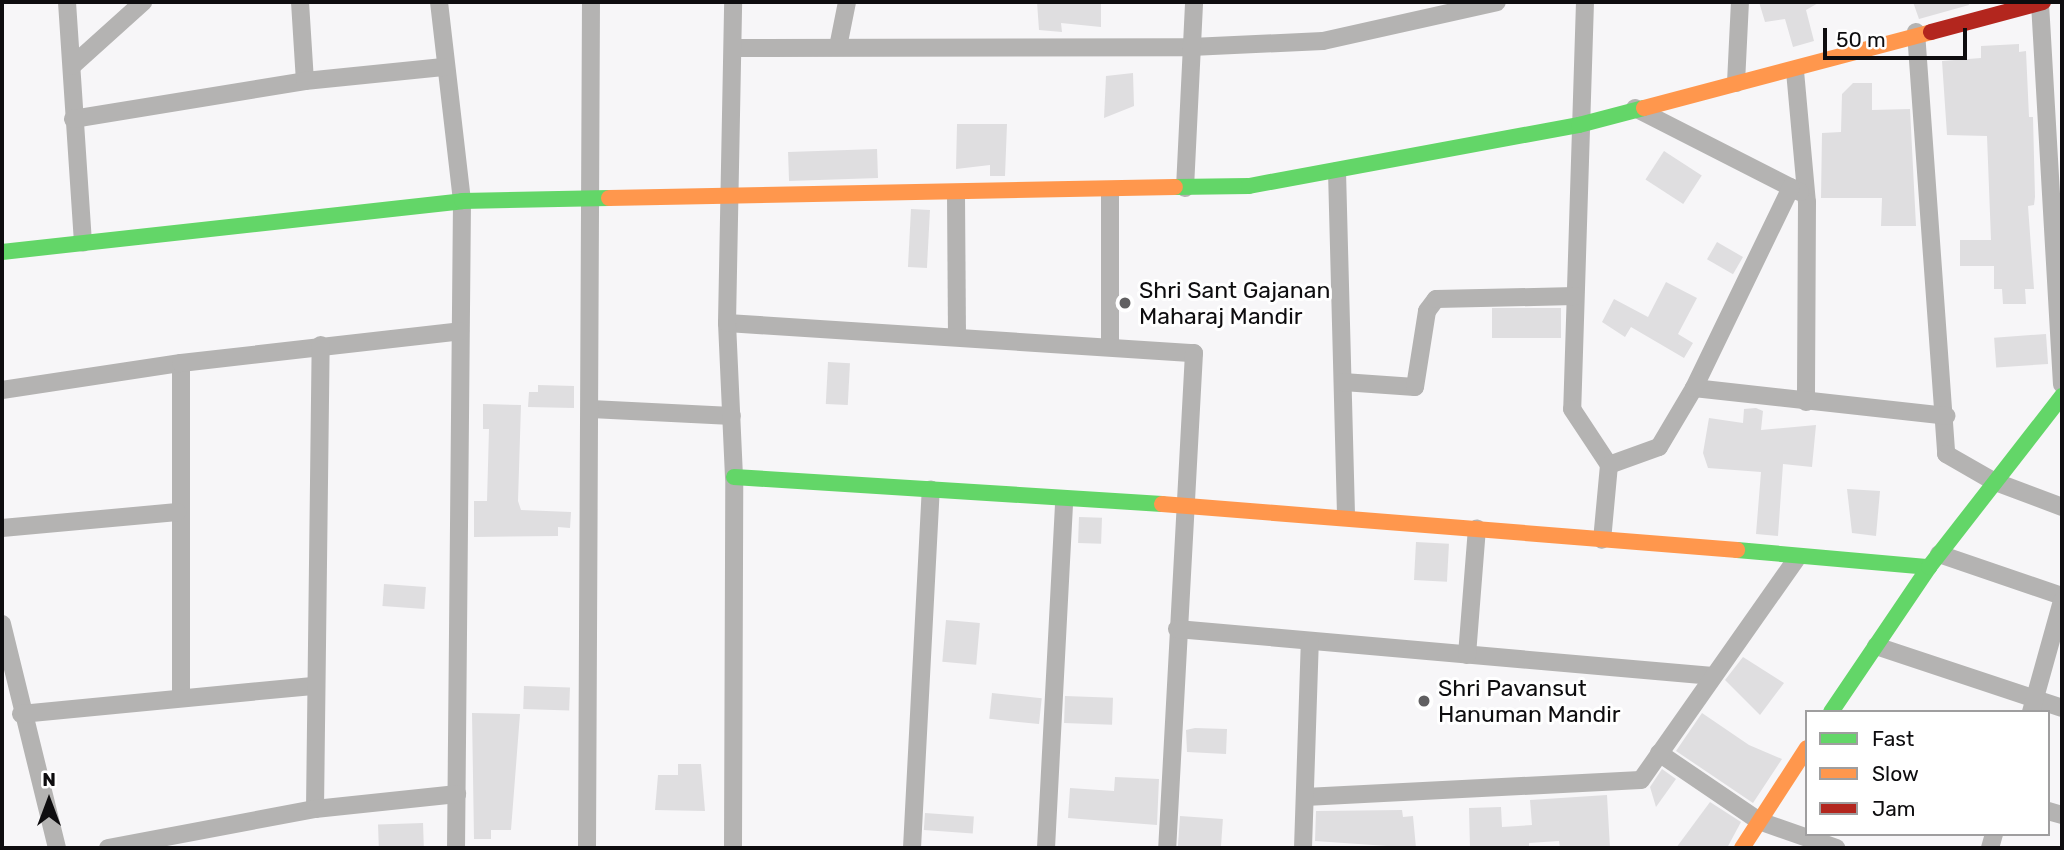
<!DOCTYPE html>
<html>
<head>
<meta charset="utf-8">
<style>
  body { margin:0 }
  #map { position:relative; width:2064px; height:850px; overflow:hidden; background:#f7f6f8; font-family:Rubik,sans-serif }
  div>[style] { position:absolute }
  .building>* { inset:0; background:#dfdee0; transform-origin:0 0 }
  .street>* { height:18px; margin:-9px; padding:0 9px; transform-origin:9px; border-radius:9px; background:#b4b3b2 }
  .fast>* { height:16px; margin:-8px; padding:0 8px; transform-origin:8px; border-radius:8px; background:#63d668 }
  .slow>* { height:16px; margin:-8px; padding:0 8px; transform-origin:8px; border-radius:8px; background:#ff974d }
  .jam>* { height:16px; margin:-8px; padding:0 8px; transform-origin:8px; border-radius:8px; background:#b3261e }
  .dots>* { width:19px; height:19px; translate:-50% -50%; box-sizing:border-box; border:4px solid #fff; border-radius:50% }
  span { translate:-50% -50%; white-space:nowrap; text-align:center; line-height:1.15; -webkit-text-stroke:6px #fff; paint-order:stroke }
  .poi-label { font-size:23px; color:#0e0d0f }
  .left { translate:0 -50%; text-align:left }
  .frame { position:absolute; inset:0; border:4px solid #0e0d0f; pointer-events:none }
  .legend { position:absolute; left:1805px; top:710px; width:245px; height:126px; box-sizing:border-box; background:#fff; border:2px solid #9f9e9f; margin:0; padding:9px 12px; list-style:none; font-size:21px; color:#0e0d0f }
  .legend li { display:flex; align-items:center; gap:14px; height:35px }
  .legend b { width:35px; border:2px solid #9f9e9f }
  .north { position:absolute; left:14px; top:766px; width:70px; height:70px; -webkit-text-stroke:5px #fff; paint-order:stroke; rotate:0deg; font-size:19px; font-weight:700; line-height:28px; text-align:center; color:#0e0d0f }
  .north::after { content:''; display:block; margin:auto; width:24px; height:32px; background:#0e0d0f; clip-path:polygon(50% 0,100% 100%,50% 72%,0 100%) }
  .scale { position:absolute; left:1823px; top:28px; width:144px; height:32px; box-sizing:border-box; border:4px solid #0e0d0f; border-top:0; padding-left:9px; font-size:21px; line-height:24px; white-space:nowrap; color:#0e0d0f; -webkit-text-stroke:5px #fff; paint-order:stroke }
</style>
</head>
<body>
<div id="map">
  <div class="building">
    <div style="clip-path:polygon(1037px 2px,1101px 2px,1101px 27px,1061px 23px,1062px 32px,1039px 30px)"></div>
    <div style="clip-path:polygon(1759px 2px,1820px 2px,1806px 10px,1814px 41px,1793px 47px,1785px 19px,1765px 22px)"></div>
    <div style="clip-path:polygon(1913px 2px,1968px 2px,1969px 5px,1919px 19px)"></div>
    <div style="clip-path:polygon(2019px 44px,2019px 52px,2026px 51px,2029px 117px,2033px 117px,2035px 197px,2034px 205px,2028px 206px,2034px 289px,2025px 289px,2026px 304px,2003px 304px,2002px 289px,1994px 289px,1994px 266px,1960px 266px,1960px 240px,1991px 240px,1987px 136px,1947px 135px,1942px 61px,1981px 58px,1981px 46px)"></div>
    <div style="clip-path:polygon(1133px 73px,1134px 106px,1104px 118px,1106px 76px)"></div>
    <div style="clip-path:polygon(1853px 83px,1872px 83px,1872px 110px,1910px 109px,1916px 226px,1881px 226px,1882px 198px,1821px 198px,1822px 133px,1841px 132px,1842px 94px)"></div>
    <div style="clip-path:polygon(957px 124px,1007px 124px,1005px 176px,990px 176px,990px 165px,956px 169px)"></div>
    <div style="left:877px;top:149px;width:29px;height:89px;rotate:88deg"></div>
    <div style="left:1664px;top:151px;width:45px;height:34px;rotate:33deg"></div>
    <div style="left:911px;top:209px;width:19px;height:58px;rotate:3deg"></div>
    <div style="left:1717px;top:242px;width:30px;height:20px;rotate:30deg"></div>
    <div style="clip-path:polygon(1666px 282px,1697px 298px,1678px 334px,1693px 343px,1684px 358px,1631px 327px,1625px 337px,1602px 322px,1614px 299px,1648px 317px)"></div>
    <div style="left:1561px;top:308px;width:30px;height:69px;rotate:90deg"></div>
    <div style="left:2046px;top:334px;width:30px;height:52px;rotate:86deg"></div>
    <div style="left:828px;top:362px;width:22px;height:42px;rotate:3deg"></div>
    <div style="clip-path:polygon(538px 385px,574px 386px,574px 408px,528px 407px,529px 392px,538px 392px)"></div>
    <div style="clip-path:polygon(483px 404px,521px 405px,518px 501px,521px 510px,571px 512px,570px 528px,558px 527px,558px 536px,474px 537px,474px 501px,487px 501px,489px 429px,483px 429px)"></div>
    <div style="clip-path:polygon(1756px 408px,1763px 411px,1761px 430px,1816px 425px,1812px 467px,1783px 464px,1778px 536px,1756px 534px,1761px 472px,1708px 468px,1703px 453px,1709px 418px,1743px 423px,1744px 409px)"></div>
    <div style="clip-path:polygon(1847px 489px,1880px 491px,1876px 536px,1852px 533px)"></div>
    <div style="left:1079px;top:517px;width:23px;height:26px;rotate:2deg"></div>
    <div style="left:1416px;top:542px;width:33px;height:38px;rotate:3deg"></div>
    <div style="left:384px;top:584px;width:42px;height:22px;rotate:4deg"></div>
    <div style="left:946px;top:620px;width:34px;height:42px;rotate:5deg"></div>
    <div style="clip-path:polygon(1743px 657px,1784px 683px,1760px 715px,1725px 680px)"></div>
    <div style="left:524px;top:686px;width:46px;height:23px;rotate:2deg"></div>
    <div style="left:992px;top:693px;width:50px;height:26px;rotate:6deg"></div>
    <div style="left:1065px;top:696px;width:48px;height:27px;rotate:2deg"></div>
    <div style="clip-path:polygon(472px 713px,520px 714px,511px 830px,491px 830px,491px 839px,474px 839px)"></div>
    <div style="clip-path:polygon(1702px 713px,1749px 745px,1782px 759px,1753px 803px,1676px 751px)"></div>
    <div style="clip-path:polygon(1195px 728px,1227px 729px,1226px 754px,1187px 752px,1186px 730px)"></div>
    <div style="clip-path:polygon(678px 764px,701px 764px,705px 811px,655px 810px,658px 775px,678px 775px)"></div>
    <div style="clip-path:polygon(1662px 769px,1676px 779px,1656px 807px,1650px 787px)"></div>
    <div style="clip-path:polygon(1115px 777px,1159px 779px,1157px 825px,1068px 818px,1070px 788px,1114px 791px)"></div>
    <div style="clip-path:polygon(1607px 795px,1610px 848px,1560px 848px,1559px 841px,1529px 843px,1529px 848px,1470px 848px,1469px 808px,1501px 807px,1502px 827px,1532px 825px,1530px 800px)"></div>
    <div style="clip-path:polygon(1710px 802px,1741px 822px,1727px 848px,1676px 848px)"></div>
    <div style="clip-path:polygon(1402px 810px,1403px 817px,1413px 816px,1416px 848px,1315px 841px,1316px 811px)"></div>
    <div style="left:925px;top:813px;width:49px;height:17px;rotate:4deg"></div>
    <div style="left:1180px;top:816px;width:43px;height:32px;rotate:4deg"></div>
    <div style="left:423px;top:823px;width:25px;height:45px;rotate:88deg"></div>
  </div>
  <div class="street">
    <div style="left:67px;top:2px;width:241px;rotate:86.2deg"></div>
    <div style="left:300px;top:2px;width:79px;rotate:86.4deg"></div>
    <div style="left:439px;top:2px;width:200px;rotate:83.4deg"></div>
    <div style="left:462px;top:201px;width:647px;rotate:90.53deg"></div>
    <div style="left:1585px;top:2px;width:407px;rotate:91.8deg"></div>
    <div style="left:1572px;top:409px;width:67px;rotate:56.5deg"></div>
    <div style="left:1609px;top:465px;width:75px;rotate:95.3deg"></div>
    <div style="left:2040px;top:3px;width:382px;rotate:86.7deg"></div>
    <div style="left:1916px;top:32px;width:423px;rotate:85.9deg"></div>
    <div style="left:1946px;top:454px;width:54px;rotate:29.9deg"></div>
    <div style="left:1993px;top:481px;width:74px;rotate:20.6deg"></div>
    <div style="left:838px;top:47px;width:46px;rotate:-78.7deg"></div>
    <div style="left:734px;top:48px;width:457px;rotate:-0.1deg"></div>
    <div style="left:1191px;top:47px;width:132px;rotate:-2.6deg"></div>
    <div style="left:1323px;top:41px;width:178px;rotate:-12.6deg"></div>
    <div style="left:72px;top:66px;width:96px;rotate:-42deg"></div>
    <div style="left:1795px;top:71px;width:132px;rotate:84.8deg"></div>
    <div style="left:1807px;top:202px;width:200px;rotate:90.3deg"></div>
    <div style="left:1736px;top:83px;width:81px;rotate:-87.2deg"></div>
    <div style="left:1635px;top:108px;width:185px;rotate:27deg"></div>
    <div style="left:73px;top:119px;width:235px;rotate:-9.3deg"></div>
    <div style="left:305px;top:81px;width:139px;rotate:-5.8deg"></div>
    <div style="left:1337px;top:171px;width:344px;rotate:88.5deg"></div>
    <div style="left:1185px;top:188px;width:186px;rotate:-87.2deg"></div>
    <div style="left:1110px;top:190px;width:157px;rotate:90deg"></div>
    <div style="left:956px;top:194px;width:143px;rotate:89.6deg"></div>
    <div style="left:727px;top:323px;width:468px;rotate:3.7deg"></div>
    <div style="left:1194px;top:353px;width:496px;rotate:93.1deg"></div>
    <div style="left:181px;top:363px;width:332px;rotate:90deg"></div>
    <div style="left:1343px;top:382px;width:72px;rotate:4deg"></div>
    <div style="left:1415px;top:387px;width:77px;rotate:-81deg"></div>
    <div style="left:1427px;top:311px;width:15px;rotate:-53deg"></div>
    <div style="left:1436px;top:299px;width:139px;rotate:-1.2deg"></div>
    <div style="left:1694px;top:388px;width:254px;rotate:6.3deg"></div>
    <div style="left:2px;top:390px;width:181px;rotate:-8.6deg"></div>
    <div style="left:181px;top:363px;width:281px;rotate:-6.5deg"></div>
    <div style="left:591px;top:409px;width:141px;rotate:2.8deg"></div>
    <div style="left:1609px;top:465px;width:53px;rotate:-19.8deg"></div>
    <div style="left:1659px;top:447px;width:69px;rotate:-59.3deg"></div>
    <div style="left:1694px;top:388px;width:223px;rotate:-64.2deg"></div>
    <div style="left:2px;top:528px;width:176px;rotate:-5.2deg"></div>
    <div style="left:1939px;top:554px;width:130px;rotate:18.9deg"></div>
    <div style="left:2px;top:624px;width:231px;rotate:76.2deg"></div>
    <div style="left:1177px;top:629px;width:538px;rotate:5.01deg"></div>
    <div style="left:1876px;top:646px;width:196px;rotate:18.4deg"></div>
    <div style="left:1467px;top:655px;width:127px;rotate:-85.5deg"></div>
    <div style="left:2031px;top:712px;width:115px;rotate:-74.4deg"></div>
    <div style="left:21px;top:714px;width:293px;rotate:-5.5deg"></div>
    <div style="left:1659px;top:753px;width:121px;rotate:34.2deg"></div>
    <div style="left:1759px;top:821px;width:82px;rotate:19.3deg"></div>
    <div style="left:1305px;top:797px;width:336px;rotate:-2.9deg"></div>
    <div style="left:1641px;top:780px;width:271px;rotate:-54.9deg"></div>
    <div style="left:315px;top:809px;width:464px;rotate:-89.3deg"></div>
    <div style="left:2048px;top:811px;width:15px;rotate:16deg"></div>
    <div style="left:108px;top:848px;width:211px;rotate:-10.7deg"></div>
    <div style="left:315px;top:809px;width:143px;rotate:-6deg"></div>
    <div style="left:587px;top:848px;width:846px;rotate:-89.73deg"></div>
    <div style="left:733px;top:848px;width:371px;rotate:-89.8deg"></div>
    <div style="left:734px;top:477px;width:154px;rotate:-92.6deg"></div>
    <div style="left:727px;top:323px;width:321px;rotate:-88.9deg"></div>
    <div style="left:912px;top:848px;width:359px;rotate:-87deg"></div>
    <div style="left:1046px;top:848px;width:348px;rotate:-87deg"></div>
    <div style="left:1303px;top:848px;width:207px;rotate:-88.1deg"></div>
    <div style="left:1990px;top:848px;width:15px;rotate:-74deg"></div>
  </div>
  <div class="fast">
    <div style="left:1175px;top:187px;width:74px;rotate:-0.8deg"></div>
    <div style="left:1249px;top:186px;width:336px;rotate:-10.5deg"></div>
    <div style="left:1579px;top:125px;width:67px;rotate:-14.7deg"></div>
    <div style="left:2px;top:252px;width:463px;rotate:-6.3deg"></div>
    <div style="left:462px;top:201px;width:147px;rotate:-1.2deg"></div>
    <div style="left:734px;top:477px;width:429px;rotate:3.6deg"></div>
    <div style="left:1737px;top:550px;width:193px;rotate:5.1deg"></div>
    <div style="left:1831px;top:712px;width:175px;rotate:-55.9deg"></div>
    <div style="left:1929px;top:567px;width:217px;rotate:-52.1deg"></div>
  </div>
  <div class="slow">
    <div style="left:1644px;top:108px;width:297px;rotate:-14.8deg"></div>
    <div style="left:609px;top:198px;width:566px;rotate:-1.11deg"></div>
    <div style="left:1162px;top:504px;width:577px;rotate:4.57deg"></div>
    <div style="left:1742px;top:848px;width:119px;rotate:-57deg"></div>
  </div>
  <div class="jam">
    <div style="left:1931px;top:32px;width:116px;rotate:-15deg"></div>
  </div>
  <div class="dots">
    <div style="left:1125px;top:303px;background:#605f61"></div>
    <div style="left:1424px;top:701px;background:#605f61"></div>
  </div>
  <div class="poi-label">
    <span class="left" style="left:1139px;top:303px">Shri Sant Gajanan<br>Maharaj Mandir</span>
    <span class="left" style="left:1438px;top:701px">Shri Pavansut<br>Hanuman Mandir</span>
  </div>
  <div class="frame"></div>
  <ul class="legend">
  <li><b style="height:9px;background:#63d668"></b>Fast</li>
  <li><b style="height:9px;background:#ff974d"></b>Slow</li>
  <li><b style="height:9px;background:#b3261e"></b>Jam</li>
  </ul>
  <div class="north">N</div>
  <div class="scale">50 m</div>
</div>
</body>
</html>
